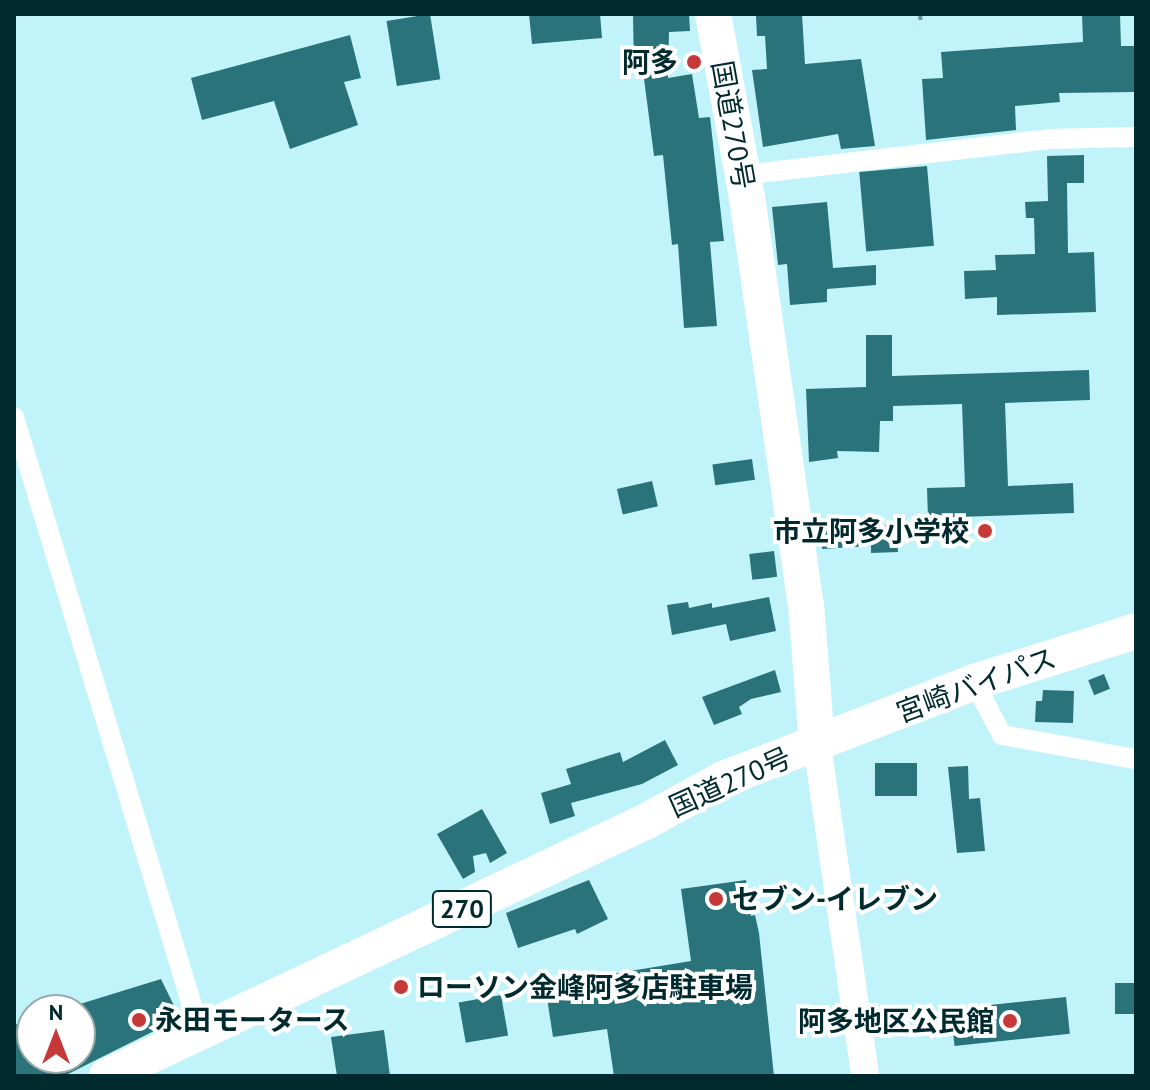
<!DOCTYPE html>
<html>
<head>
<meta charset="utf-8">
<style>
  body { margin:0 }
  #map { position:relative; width:1150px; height:1090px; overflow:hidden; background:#c0f4fa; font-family:"PT Sans","Noto Sans JP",sans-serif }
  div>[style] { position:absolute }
  .building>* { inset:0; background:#2b737b; transform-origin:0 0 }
  .path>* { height:4px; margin-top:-2px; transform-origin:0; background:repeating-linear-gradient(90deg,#67969b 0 6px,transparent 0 12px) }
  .street>* { height:20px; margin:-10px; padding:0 10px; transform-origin:10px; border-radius:10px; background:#fff }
  .secondary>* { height:28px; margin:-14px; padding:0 14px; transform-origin:14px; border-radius:14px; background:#fff }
  .highway>* { height:36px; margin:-18px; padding:0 18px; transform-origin:18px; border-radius:18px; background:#fff }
  .dots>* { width:22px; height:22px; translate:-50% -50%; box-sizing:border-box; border:4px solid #fff; border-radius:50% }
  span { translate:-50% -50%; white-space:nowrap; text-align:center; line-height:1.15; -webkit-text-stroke:8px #fff; paint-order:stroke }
  .shield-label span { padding:2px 6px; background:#fff; border:2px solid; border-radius:6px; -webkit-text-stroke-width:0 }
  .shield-label { font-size:26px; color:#002a2e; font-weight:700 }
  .poi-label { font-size:28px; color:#002a2e; font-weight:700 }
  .right { translate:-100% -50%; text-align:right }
  .left { translate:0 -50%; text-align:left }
  .street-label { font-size:28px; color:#002a2e }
  .frame { position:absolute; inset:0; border:16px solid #002a2e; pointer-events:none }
  .north { position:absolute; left:16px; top:994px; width:80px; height:80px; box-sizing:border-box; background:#fff; border:2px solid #99aaab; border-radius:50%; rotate:0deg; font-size:22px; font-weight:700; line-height:32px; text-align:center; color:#002a2e }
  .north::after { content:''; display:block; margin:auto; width:28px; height:36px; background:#c73838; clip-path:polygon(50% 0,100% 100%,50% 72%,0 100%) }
</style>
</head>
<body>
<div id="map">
  <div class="building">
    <div style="left:430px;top:14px;width:66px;height:44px;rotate:81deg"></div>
    <div style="clip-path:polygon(529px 14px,600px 14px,602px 38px,532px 44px)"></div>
    <div style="clip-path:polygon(633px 14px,689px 14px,690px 31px,669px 32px,668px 78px,692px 74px,699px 118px,710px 117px,724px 241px,710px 242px,717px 326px,684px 328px,678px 244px,672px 245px,663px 155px,654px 156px,643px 71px,634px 71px)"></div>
    <div style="clip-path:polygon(802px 14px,805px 64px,861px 59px,875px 146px,841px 149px,838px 134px,763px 147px,752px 70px,767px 69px,765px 36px,757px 36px,756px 16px)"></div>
    <div style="clip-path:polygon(1082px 14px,1120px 14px,1121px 46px,1136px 46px,1136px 92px,1059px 93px,1060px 102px,1015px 106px,1016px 130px,926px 140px,922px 79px,943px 78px,941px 52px,1083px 42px)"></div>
    <div style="clip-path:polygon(350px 35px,361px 78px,344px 82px,358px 125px,290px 149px,274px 101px,202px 120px,191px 78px)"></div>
    <div style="clip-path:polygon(1084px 155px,1084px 183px,1067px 183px,1068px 253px,1094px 252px,1096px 312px,997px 315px,997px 297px,965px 299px,964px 271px,996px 270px,995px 255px,1035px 254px,1034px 218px,1026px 218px,1025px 202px,1048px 201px,1047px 156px)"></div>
    <div style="left:927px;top:166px;width:80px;height:68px;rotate:85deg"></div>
    <div style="clip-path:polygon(827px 202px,833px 268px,876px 265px,876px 285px,827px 289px,827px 302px,790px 305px,787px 264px,778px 265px,772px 207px)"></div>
    <div style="clip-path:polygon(866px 335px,892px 335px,892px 376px,1089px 370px,1090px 400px,1005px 403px,1008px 486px,1073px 483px,1074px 513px,928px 518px,927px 488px,965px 487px,962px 404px,893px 406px,893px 421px,880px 421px,879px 452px,837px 451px,838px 458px,809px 462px,806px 389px,866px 387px)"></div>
    <div style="left:752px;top:459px;width:21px;height:40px;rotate:82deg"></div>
    <div style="left:652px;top:481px;width:26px;height:36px;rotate:77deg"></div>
    <div style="clip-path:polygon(850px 519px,850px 526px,896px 525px,898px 552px,871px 553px,871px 546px,822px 549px,820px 520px)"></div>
    <div style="left:774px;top:551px;width:26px;height:25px;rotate:83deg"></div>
    <div style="clip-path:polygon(769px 597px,776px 631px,730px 641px,726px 624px,672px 635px,667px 605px,688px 602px,689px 608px,712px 603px,712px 608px)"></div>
    <div style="clip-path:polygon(775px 670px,781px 692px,751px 699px,739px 707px,742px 714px,714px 725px,702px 697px)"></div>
    <div style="left:1104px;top:674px;width:16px;height:17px;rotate:68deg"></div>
    <div style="clip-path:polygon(1043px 690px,1074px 691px,1073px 723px,1035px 722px,1036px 701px,1042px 701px)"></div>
    <div style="clip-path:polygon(665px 740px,678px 765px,642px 784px,571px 803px,575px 816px,550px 824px,541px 793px,571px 784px,566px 769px,620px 752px,623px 762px)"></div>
    <div style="left:875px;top:763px;width:42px;height:33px"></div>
    <div style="clip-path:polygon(968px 766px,969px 799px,980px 798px,985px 851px,957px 853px,948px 767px)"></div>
    <div style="clip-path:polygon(482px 809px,507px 853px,490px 863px,486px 853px,473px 856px,475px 872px,463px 879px,437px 834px)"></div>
    <div style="clip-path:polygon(589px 880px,608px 919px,577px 934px,575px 929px,518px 948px,506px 913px)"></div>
    <div style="clip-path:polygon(746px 880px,751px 916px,755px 915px,759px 933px,774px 1076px,614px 1076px,607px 1029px,553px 1037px,545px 985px,691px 961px,681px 889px)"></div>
    <div style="clip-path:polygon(161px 979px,180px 1018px,64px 1076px,14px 1076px,14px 1025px,32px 1020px,32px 1058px,80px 1058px,80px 1004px)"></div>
    <div style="left:1136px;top:983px;width:31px;height:21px;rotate:90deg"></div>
    <div style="left:501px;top:995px;width:41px;height:43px;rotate:80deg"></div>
    <div style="left:1066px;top:997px;width:37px;height:116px;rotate:84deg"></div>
    <div style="clip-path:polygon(384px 1030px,390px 1076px,337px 1076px,331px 1037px)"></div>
  </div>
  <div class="path">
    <div style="left:920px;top:14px;width:12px;rotate:85deg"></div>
  </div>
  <div class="street">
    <div style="left:743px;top:175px;width:308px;rotate:-6.7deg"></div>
    <div style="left:1049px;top:139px;width:87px;rotate:-1.3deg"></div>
    <div style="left:14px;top:417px;width:643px;rotate:73.17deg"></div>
    <div style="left:974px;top:682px;width:60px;rotate:62.2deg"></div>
    <div style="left:1002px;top:735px;width:136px;rotate:10.2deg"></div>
  </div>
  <div class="secondary">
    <div style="left:817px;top:745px;width:334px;rotate:81.7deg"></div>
  </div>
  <div class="highway">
    <div style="left:713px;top:14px;width:186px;rotate:79.5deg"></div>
    <div style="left:747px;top:197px;width:411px;rotate:81.8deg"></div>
    <div style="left:806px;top:604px;width:141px;rotate:85.5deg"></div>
    <div style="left:107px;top:1076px;width:597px;rotate:-25.28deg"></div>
    <div style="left:647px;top:821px;width:87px;rotate:-28.9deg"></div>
    <div style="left:723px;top:779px;width:269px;rotate:-21.1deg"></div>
    <div style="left:974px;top:682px;width:170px;rotate:-17.5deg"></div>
  </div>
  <div class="dots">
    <div style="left:694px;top:62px;background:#c73838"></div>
    <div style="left:985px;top:531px;background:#c73838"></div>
    <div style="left:716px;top:899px;background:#c73838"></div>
    <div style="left:401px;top:987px;background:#c73838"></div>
    <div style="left:139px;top:1020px;background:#c73838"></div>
    <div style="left:1010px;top:1021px;background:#c73838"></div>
  </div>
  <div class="shield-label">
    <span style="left:462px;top:909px">270</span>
  </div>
  <div class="poi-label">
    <span class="right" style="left:678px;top:62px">阿多</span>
    <span class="right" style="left:969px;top:531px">市立阿多小学校</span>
    <span class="left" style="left:732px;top:899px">セブン-イレブン</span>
    <span class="left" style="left:417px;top:987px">ローソン金峰阿多店駐車場</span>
    <span class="left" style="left:155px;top:1020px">永田モータース</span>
    <span class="right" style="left:994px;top:1021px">阿多地区公民館</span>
  </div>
  <div class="street-label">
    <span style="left:733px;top:125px;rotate:80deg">国道270号</span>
    <span style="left:976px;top:685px;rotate:-20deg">宮崎バイパス</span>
    <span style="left:730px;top:782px;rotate:-24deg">国道270号</span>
  </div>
  <div class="frame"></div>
  <div class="north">N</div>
</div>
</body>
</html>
